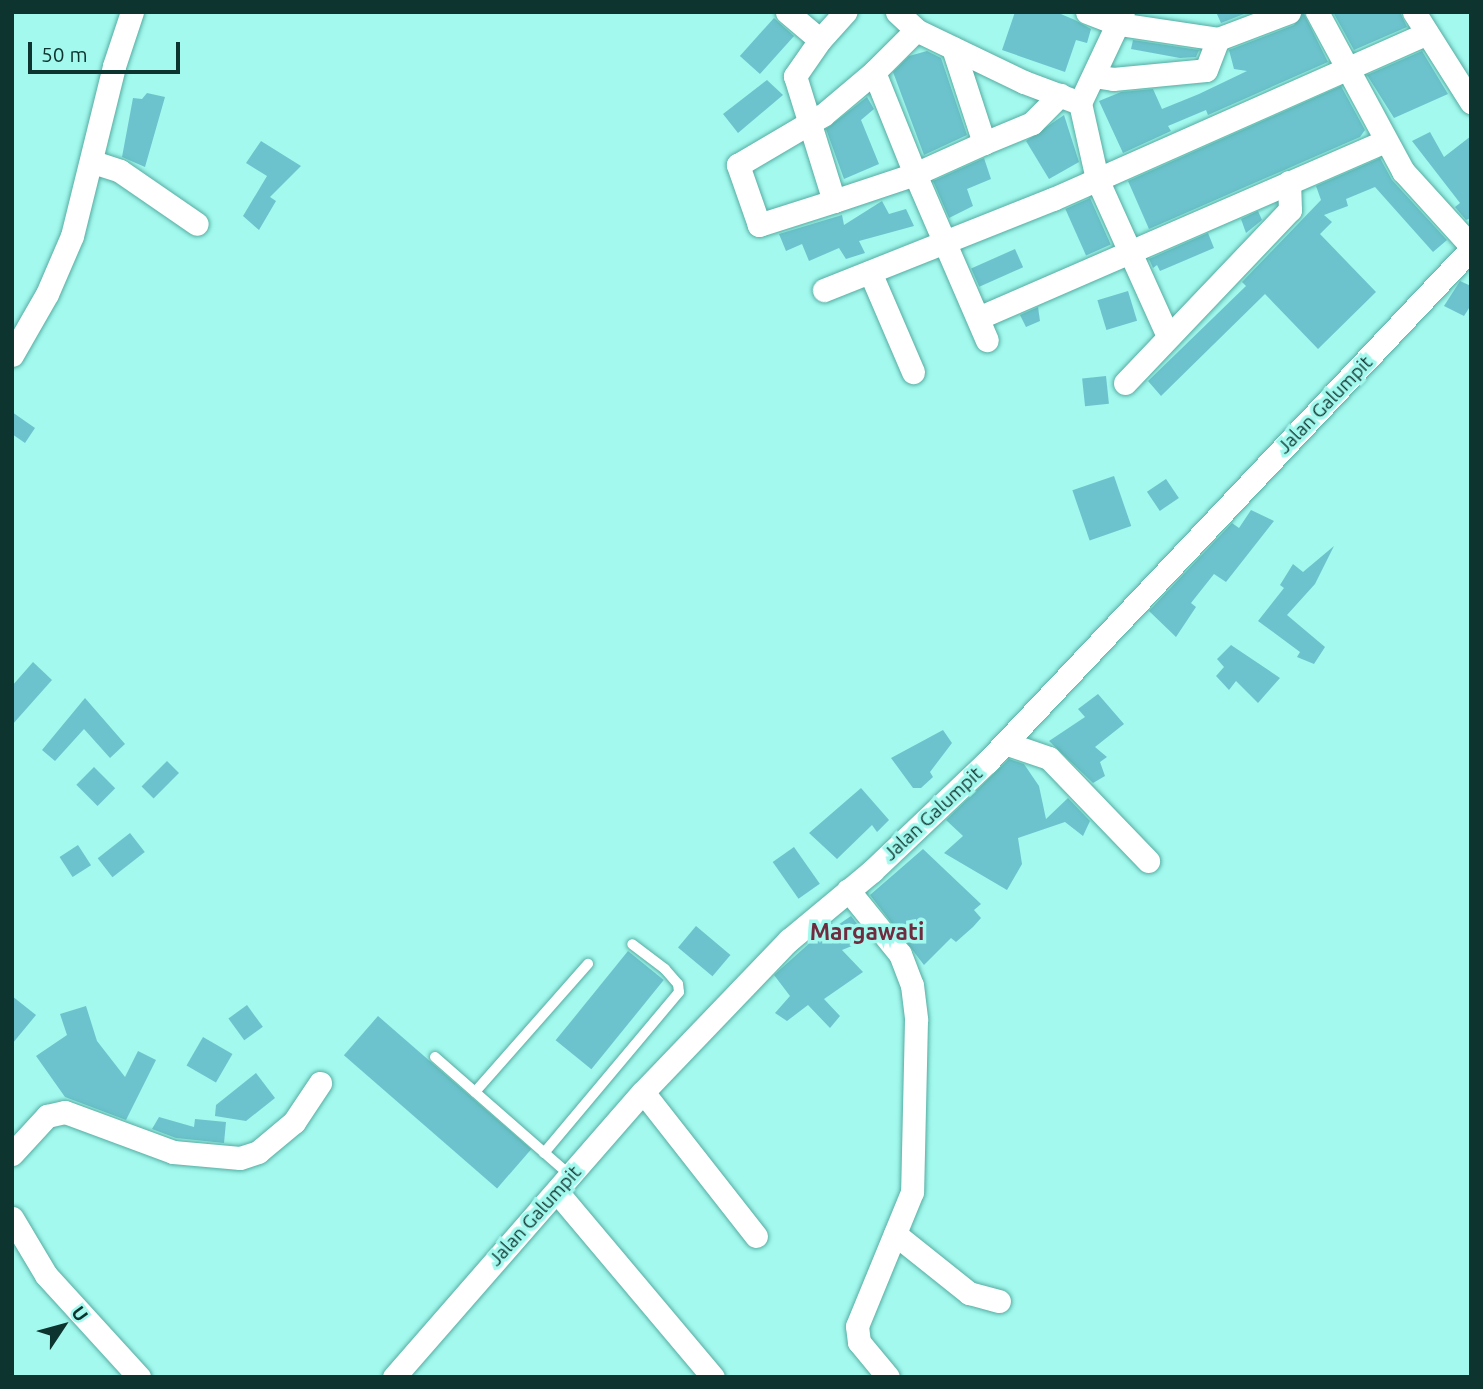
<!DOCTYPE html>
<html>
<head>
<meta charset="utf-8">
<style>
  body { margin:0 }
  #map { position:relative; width:1483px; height:1389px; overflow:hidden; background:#a3f9ee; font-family:Ubuntu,sans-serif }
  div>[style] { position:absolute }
  .building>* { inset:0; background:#6cc3cd; transform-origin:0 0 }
  .roads { filter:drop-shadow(0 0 2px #56aca2) drop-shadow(0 0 2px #56aca2) }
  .lane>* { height:10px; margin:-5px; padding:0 5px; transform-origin:5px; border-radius:5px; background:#fff }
  .street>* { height:23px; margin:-11.5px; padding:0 11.5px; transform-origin:11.5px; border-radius:11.5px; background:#fff }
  span { translate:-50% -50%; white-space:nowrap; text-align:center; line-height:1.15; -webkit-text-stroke:7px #a3f9ee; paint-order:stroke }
  .street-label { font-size:19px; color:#0e342f }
  .quarter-label { font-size:23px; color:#712b3f; font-weight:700 }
  .frame { position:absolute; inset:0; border:14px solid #0e342f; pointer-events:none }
  .north { position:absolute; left:28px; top:1291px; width:70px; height:70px; -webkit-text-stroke:5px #a3f9ee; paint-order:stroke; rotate:54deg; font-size:19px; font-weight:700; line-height:28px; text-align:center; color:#0e342f }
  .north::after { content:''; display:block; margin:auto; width:24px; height:32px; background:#0e342f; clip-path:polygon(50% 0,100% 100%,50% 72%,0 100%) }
  .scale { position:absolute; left:28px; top:42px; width:152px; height:32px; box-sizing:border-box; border:4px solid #0e342f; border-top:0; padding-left:9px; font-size:21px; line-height:24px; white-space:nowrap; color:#0e342f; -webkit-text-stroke:5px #a3f9ee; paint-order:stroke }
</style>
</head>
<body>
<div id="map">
  <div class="building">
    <div style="clip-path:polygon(1015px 12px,1056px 12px,1075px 20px,1091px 29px,1087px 43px,1076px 40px,1065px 72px,1002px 50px)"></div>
    <div style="clip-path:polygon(1216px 12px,1249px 12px,1221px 23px)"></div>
    <div style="clip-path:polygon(1303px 12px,1328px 62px,1208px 115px,1206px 110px,1168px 126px,1171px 131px,1123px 153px,1099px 101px,1121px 92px,1153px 89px,1162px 109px,1199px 94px,1247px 71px,1234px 69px,1229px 50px,1294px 25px)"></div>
    <div style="clip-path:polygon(1333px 12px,1400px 12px,1407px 27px,1354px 50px)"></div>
    <div style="left:774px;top:18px;width:27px;height:51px;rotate:42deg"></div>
    <div style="clip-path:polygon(1133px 40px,1199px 50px,1196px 57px,1180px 58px,1131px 49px)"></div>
    <div style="clip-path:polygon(927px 51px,941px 58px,967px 135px,924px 155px,893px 72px,909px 56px)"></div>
    <div style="clip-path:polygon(1422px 51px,1448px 94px,1394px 118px,1367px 75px)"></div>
    <div style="clip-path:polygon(767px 80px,783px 95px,738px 133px,723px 114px)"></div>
    <div style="clip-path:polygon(1341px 86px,1365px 130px,1360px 137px,1149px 229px,1128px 181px)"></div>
    <div style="clip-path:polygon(147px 93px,165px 97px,145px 167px,122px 157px,133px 98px,142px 99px)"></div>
    <div style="clip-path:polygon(867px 97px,874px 109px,861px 120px,879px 164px,844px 179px,826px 129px)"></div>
    <div style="clip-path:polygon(1064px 115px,1079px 162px,1049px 179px,1026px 141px)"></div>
    <div style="clip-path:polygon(1430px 132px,1444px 157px,1471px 136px,1471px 218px,1466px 220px,1455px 207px,1460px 203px,1412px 141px)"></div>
    <div style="clip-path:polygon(261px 141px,301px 166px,270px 197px,276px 201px,259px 230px,243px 216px,267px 176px,246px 163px)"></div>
    <div style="clip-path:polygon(984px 158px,991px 179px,967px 189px,973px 206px,949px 218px,933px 181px)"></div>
    <div style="clip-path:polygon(1380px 158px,1392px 180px,1447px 240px,1433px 252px,1375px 187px,1346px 199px,1348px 206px,1324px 215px,1332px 222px,1320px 234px,1376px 292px,1318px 349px,1265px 294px,1161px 396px,1148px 381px,1246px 286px,1242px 282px,1321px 200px,1316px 186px)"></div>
    <div style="left:1090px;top:198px;width:51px;height:27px;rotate:66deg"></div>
    <div style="clip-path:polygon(882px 201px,889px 214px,906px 209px,914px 226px,859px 241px,865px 253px,846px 259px,839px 248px,809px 261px,802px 244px,786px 251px,779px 234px,842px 215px,844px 225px)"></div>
    <div style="clip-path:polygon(1258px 211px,1262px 220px,1246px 233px,1241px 219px)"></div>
    <div style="clip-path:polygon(1208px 233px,1214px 248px,1160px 271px,1157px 265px,1153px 268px,1149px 259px)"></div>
    <div style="left:1015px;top:249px;width:20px;height:48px;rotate:66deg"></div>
    <div style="clip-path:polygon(1460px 281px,1471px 286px,1471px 305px,1464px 316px,1444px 306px)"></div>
    <div style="left:1128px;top:291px;width:31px;height:32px;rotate:73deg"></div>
    <div style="clip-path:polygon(1038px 307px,1040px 321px,1026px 327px,1020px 315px)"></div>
    <div style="left:1106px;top:376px;width:28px;height:24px;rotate:84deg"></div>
    <div style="clip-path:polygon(12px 412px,35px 428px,25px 443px,12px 434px)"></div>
    <div style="left:1114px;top:476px;width:53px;height:44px;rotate:71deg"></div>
    <div style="left:1166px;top:479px;width:23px;height:23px;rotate:56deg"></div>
    <div style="clip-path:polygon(1251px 510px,1274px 521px,1226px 582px,1214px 574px,1191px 603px,1196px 607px,1176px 637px,1149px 611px,1232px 523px,1239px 528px)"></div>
    <div style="clip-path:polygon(1334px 546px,1315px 584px,1287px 615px,1325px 647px,1314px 664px,1297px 657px,1300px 652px,1258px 621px,1284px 588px,1280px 585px,1293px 564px,1303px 572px)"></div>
    <div style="clip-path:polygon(1231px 645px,1280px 678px,1258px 703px,1236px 681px,1229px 690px,1216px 676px,1224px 667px,1217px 659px)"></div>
    <div style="clip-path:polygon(33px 662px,52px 680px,12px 725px,12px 686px)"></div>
    <div style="clip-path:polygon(1098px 694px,1124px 724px,1095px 747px,1107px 757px,1100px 762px,1105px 776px,1093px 783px,1049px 741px,1085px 717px,1078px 709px)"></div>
    <div style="clip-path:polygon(85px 698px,125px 744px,110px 758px,84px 729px,55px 761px,42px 750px)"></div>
    <div style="clip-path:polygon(943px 730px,952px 743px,930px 772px,933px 777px,921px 788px,913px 788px,891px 758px)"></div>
    <div style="clip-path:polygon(1009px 759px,1024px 764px,1039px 786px,1046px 819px,1068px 798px,1090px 821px,1083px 836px,1065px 822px,1018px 838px,1022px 864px,1007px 890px,944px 853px,963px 836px,946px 820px)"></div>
    <div style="left:167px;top:761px;width:17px;height:36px;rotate:45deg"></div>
    <div style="left:94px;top:767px;width:30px;height:25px;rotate:45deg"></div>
    <div style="clip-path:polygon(861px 788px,889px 820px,877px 832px,872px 825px,837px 859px,809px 833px)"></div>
    <div style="left:130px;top:833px;width:24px;height:41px;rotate:52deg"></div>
    <div style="left:78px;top:845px;width:24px;height:22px;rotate:57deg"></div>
    <div style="left:794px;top:847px;width:45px;height:26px;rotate:55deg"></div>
    <div style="clip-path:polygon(923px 849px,981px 904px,974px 910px,981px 918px,973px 927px,956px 942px,951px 938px,924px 965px,870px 895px)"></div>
    <div style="clip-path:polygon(851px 916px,869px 939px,842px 950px,863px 972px,824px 999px,840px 1016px,830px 1028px,808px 1005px,787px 1021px,775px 1013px,790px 996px,774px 975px,832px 923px,835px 927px)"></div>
    <div style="left:696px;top:926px;width:45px;height:28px;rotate:40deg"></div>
    <div style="left:628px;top:951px;width:46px;height:115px;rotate:39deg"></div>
    <div style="clip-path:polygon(12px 996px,36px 1015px,12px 1044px)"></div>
    <div style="left:247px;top:1005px;width:27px;height:23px;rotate:54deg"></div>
    <div style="clip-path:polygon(86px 1006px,97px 1041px,125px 1077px,138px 1051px,156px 1060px,126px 1120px,65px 1097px,36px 1056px,67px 1035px,60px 1014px)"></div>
    <div style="left:378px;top:1016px;width:203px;height:52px;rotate:41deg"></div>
    <div style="left:203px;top:1037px;width:34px;height:33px;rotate:30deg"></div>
    <div style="clip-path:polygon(256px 1073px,275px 1098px,246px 1121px,215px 1116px,216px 1105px)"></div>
    <div style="clip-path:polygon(159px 1117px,194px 1127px,195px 1119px,226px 1122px,224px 1143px,176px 1138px,152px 1129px)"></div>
  </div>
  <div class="roads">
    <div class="lane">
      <div style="left:435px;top:1057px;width:181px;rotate:41.2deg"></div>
      <div style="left:475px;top:1092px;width:171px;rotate:-48.6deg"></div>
      <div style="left:544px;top:1153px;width:210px;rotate:-50deg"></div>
      <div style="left:679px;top:992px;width:8px;rotate:-97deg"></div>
      <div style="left:678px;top:984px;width:20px;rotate:-131deg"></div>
      <div style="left:665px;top:969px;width:41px;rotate:-142.9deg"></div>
    </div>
    <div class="street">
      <div style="left:787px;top:12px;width:43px;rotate:40.3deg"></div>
      <div style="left:820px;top:40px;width:38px;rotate:-48deg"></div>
      <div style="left:897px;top:12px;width:26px;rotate:43deg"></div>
      <div style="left:916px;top:30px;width:120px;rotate:25.7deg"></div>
      <div style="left:1024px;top:82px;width:60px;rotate:20.6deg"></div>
      <div style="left:1087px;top:12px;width:34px;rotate:21deg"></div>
      <div style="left:1119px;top:24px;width:100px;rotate:8.6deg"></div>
      <div style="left:1218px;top:39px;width:76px;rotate:-20.8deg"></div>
      <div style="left:1123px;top:12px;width:101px;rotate:115.3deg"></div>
      <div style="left:1080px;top:103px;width:78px;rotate:77.4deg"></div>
      <div style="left:1097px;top:179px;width:172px;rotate:65.7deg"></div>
      <div style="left:1317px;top:12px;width:181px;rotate:61.6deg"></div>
      <div style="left:1403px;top:171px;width:101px;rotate:47.8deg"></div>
      <div style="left:1414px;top:12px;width:107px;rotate:57.7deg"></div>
      <div style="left:820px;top:40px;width:44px;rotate:124.8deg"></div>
      <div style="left:795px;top:76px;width:131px;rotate:72.7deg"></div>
      <div style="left:834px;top:201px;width:85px;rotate:-18.4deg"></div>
      <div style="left:915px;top:174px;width:181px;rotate:66.6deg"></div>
      <div style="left:874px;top:72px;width:59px;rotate:-45deg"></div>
      <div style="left:1094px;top:76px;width:19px;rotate:9deg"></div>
      <div style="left:1113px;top:79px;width:93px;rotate:-5.5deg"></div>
      <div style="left:1206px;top:70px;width:33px;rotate:-69deg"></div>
      <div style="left:984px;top:143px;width:52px;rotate:-22.6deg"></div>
      <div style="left:1032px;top:123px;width:40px;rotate:-45deg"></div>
      <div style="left:93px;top:162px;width:28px;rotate:18deg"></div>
      <div style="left:120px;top:171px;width:93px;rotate:34.5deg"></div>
      <div style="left:834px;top:201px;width:79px;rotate:162.3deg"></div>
      <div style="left:759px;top:225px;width:64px;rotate:-109.3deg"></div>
      <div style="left:738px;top:165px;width:99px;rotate:-30.5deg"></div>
      <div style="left:823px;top:115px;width:67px;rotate:-40.1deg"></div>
      <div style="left:874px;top:72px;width:110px;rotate:68.1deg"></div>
      <div style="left:915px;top:174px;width:76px;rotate:-24.2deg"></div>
      <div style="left:984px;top:143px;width:100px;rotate:-108.1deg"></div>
      <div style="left:870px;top:272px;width:109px;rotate:66.7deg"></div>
      <div style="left:824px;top:290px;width:246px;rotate:-21.7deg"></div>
      <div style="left:1053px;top:199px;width:409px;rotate:-23.9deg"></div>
      <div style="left:978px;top:318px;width:444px;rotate:-23.5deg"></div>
      <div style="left:12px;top:355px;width:70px;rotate:-60.2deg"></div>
      <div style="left:47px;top:294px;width:63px;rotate:-66.7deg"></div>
      <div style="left:72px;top:236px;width:175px;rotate:-76.1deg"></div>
      <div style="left:114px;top:66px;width:57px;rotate:-71.6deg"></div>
      <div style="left:1125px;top:383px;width:239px;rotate:-46.4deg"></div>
      <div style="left:1290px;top:210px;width:28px;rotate:-92deg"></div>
      <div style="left:1005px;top:743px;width:46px;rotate:18.8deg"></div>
      <div style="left:1049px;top:758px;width:143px;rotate:46.1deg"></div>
      <div style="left:848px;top:890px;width:82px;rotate:50.9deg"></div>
      <div style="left:900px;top:954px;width:33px;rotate:69deg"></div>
      <div style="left:912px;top:985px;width:35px;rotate:83deg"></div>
      <div style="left:916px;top:1020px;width:172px;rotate:91.3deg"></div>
      <div style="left:912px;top:1192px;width:145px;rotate:112.3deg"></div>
      <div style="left:857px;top:1326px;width:16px;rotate:83deg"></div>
      <div style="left:859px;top:1342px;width:45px;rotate:50.4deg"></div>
      <div style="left:643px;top:1092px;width:183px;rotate:51.9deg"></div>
      <div style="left:12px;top:1154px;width:52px;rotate:-47.4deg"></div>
      <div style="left:47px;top:1116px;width:18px;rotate:-13deg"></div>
      <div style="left:65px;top:1112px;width:115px;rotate:20.3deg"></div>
      <div style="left:173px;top:1152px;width:67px;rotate:5.1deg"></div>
      <div style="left:240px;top:1158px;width:19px;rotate:-18deg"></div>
      <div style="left:258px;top:1152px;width:47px;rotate:-39.8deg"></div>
      <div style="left:294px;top:1122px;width:47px;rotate:-56.3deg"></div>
      <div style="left:557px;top:1192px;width:242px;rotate:49.9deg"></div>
      <div style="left:12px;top:1218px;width:66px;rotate:59.2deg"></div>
      <div style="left:46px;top:1275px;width:138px;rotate:47.6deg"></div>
      <div style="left:895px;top:1234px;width:95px;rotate:38.6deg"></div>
      <div style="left:969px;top:1293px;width:31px;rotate:15deg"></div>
      <div style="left:394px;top:1377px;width:378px;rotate:-48.9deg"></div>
      <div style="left:643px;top:1092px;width:211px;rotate:-46.2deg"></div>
      <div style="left:789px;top:940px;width:108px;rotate:-39.7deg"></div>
      <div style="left:872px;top:871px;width:158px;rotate:-43.5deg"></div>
      <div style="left:987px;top:762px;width:705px;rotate:-46.67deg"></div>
    </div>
  </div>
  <div class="street-label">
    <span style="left:1325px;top:405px;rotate:-46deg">Jalan Galumpit</span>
    <span style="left:933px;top:814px;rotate:-43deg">Jalan Galumpit</span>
    <span style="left:535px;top:1216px;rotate:-48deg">Jalan Galumpit</span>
  </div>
  <div class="quarter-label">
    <span style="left:867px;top:932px">Margawati</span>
  </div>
  <div class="frame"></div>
  <div class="north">U</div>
  <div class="scale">50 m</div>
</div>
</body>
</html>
